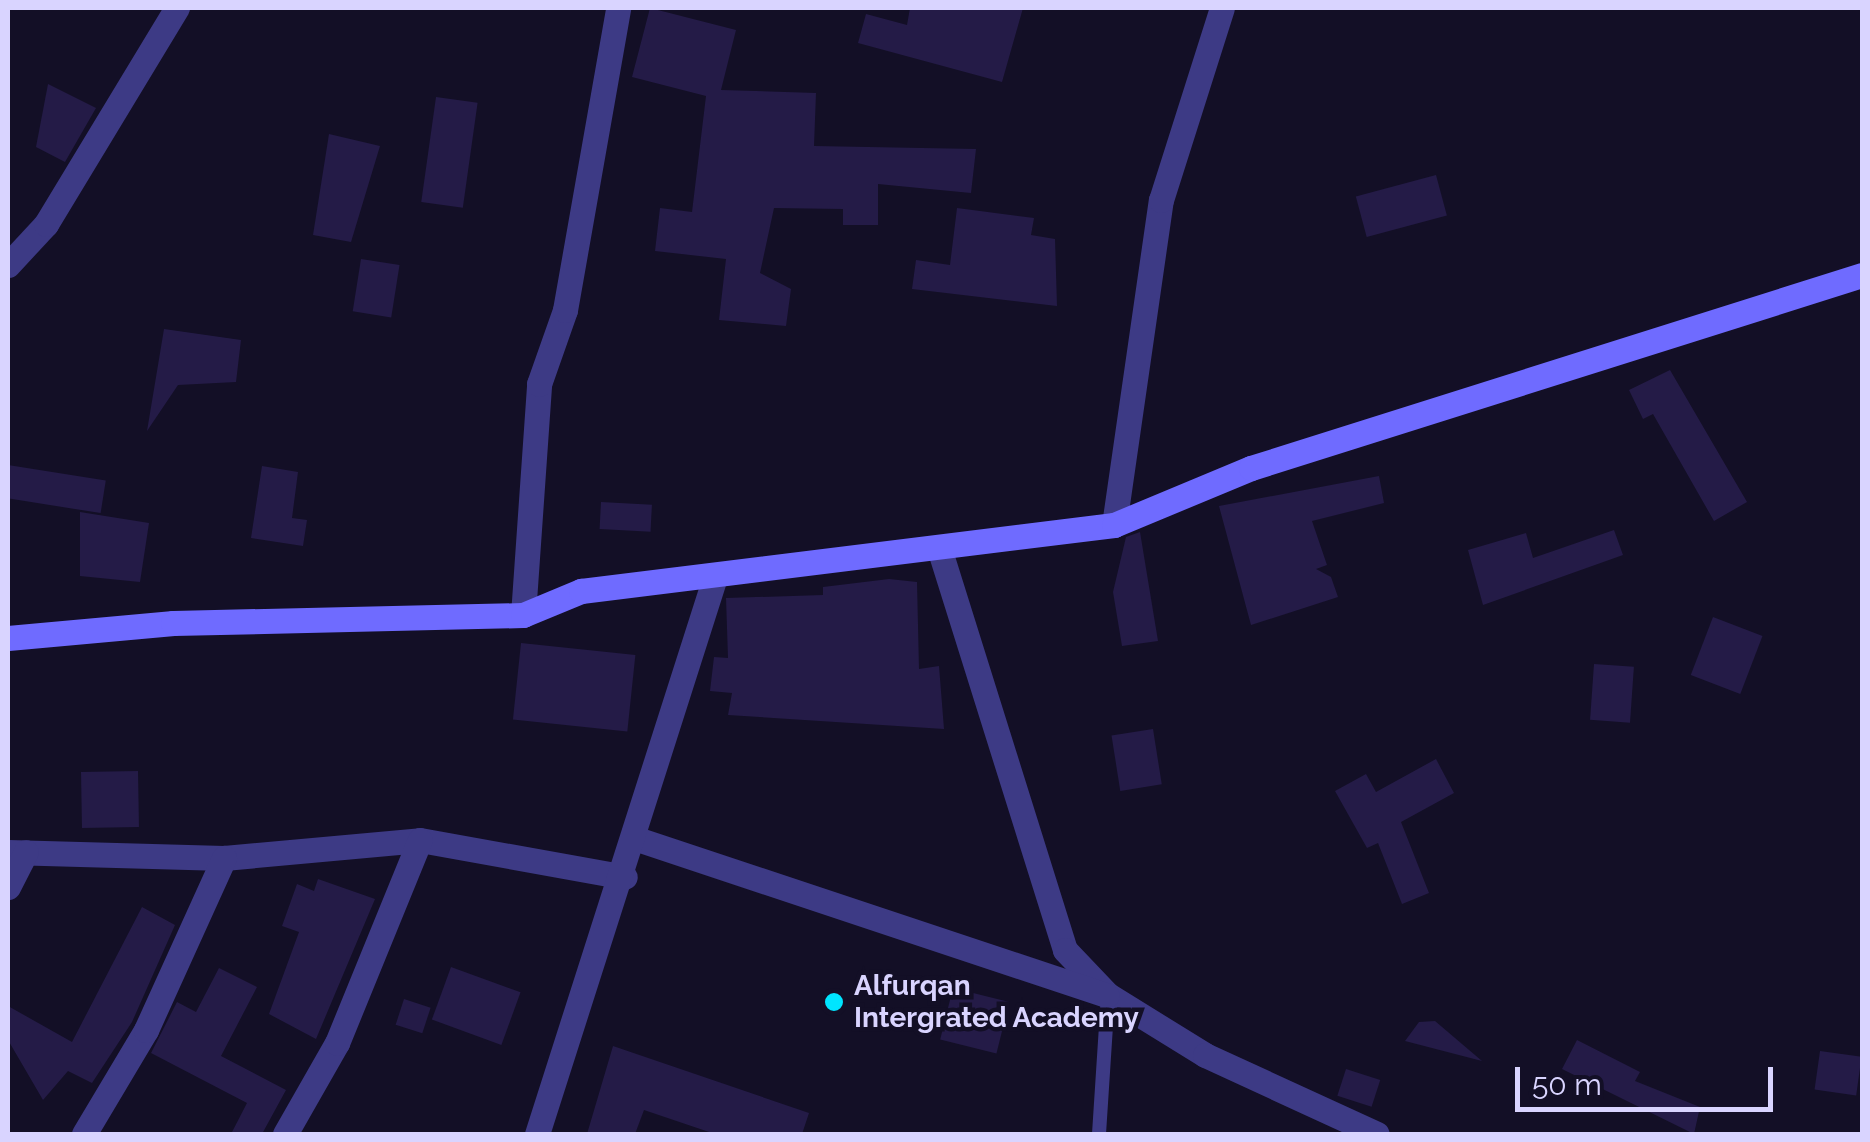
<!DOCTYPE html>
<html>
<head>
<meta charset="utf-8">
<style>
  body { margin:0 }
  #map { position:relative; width:1870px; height:1142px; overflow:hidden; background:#130f26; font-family:Raleway,sans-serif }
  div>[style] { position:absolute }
  .building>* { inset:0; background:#241b47; transform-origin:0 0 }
  .lane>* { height:14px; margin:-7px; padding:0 7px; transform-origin:7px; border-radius:7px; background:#3d3a85 }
  .street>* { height:25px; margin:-12.5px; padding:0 12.5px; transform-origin:12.5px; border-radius:12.5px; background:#3d3a85 }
  .secondary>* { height:25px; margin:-12.5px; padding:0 12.5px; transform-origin:12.5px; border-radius:12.5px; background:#6f6bff }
  .dots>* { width:28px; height:28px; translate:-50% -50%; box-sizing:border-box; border:5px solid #130f26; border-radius:50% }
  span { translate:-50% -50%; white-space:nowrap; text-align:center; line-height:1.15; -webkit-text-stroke:9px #130f26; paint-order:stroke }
  .poi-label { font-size:28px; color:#d9d4ff; font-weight:700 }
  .left { translate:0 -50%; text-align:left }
  .frame { position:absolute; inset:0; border:10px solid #d9d4ff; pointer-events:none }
  .scale { position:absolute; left:1515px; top:1067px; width:258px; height:45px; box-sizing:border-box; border:5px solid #d9d4ff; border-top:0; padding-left:12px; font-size:30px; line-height:35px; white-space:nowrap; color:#d9d4ff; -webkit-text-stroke:8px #130f26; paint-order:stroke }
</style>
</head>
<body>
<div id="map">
  <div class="building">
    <div style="clip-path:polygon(650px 8px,736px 30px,721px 90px,816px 93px,814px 146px,976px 149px,971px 193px,878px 184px,878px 225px,843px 225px,843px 209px,774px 208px,760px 273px,791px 289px,786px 326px,719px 320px,726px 259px,655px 251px,660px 208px,692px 212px,706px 96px,632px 77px)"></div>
    <div style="clip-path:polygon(910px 8px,1023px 8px,1002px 82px,858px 43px,866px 14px,907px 25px)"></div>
    <div style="clip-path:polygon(48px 84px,96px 108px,65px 162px,36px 147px)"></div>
    <div style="left:436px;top:97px;width:42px;height:106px;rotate:8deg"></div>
    <div style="clip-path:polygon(329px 134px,380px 146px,351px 242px,313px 235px)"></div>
    <div style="left:1436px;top:175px;width:42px;height:83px;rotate:75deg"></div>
    <div style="clip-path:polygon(957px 208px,1034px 218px,1031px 235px,1055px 239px,1057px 306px,912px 289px,916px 260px,950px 265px)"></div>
    <div style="left:361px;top:259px;width:39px;height:53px;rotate:9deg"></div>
    <div style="clip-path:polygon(164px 329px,241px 340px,236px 382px,178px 385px,147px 431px)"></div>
    <div style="clip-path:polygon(1670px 370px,1747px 502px,1714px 521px,1653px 414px,1643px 419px,1629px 390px)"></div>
    <div style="left:8px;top:465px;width:99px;height:33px;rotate:9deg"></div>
    <div style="clip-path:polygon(262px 466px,298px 472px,292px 518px,307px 520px,303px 546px,251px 538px)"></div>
    <div style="clip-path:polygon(1379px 476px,1384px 503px,1312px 521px,1327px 565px,1316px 569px,1331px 577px,1338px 597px,1251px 625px,1219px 506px)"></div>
    <div style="left:601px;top:502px;width:51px;height:27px;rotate:3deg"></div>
    <div style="clip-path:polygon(80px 512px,149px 523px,140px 582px,80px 576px)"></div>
    <div style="clip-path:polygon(1614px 530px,1623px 555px,1483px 605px,1468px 550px,1526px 533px,1533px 558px)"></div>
    <div style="clip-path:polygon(1140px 532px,1158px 641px,1122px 646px,1113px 592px,1126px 537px)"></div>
    <div style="clip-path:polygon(889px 579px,917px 582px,919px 669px,939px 666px,944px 729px,728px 715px,732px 693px,710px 691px,714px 657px,728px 658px,726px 598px,823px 595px,823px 587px)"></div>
    <div style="left:1713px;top:617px;width:53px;height:62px;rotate:21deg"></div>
    <div style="left:521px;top:643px;width:115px;height:77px;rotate:6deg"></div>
    <div style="left:1594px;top:664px;width:40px;height:56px;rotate:4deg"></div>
    <div style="left:1153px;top:729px;width:56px;height:42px;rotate:81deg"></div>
    <div style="clip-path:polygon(1436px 759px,1454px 793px,1401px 822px,1429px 893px,1402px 904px,1378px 843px,1367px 848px,1335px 791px,1366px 774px,1376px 792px)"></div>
    <div style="left:138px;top:771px;width:56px;height:57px;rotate:89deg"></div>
    <div style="clip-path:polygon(318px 879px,375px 899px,316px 1039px,269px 1014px,299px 932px,282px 926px,297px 884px,314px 891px)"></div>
    <div style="clip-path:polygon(142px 907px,175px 925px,132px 1022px,92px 1083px,68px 1071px,43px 1100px,8px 1040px,8px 1006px,72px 1042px)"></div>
    <div style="left:451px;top:967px;width:74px;height:56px;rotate:20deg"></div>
    <div style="clip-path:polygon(219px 968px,257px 987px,221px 1056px,286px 1090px,262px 1134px,231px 1134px,247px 1103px,151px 1053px,177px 1002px,196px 1012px)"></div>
    <div style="left:953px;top:988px;width:58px;height:53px;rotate:14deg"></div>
    <div style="left:404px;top:999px;width:28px;height:27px;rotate:18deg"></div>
    <div style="clip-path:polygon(1435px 1021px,1482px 1061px,1405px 1041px,1419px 1022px)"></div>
    <div style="clip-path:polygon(1577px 1040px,1640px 1072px,1635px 1081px,1700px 1107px,1694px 1134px,1562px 1069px)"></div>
    <div style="clip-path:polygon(613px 1046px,809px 1113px,802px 1134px,715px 1134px,644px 1110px,635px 1134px,587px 1134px)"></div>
    <div style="left:1820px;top:1051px;width:42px;height:39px;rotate:8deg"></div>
    <div style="left:1346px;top:1069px;width:36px;height:28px;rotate:18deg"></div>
  </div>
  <div class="lane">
    <div style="left:1099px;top:1134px;width:139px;rotate:-86.3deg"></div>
  </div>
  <div class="street">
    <div style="left:8px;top:265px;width:56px;rotate:-47.2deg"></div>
    <div style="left:46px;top:224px;width:253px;rotate:-58.8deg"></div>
    <div style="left:1114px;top:525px;width:328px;rotate:-81.8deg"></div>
    <div style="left:1161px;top:200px;width:201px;rotate:-72.4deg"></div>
    <div style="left:940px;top:551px;width:418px;rotate:72.6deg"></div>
    <div style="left:1065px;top:950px;width:62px;rotate:46.3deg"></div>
    <div style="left:1108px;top:995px;width:114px;rotate:31.7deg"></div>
    <div style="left:1205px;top:1055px;width:189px;rotate:24.7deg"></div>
    <div style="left:523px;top:615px;width:232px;rotate:-86deg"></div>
    <div style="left:539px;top:384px;width:78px;rotate:-70.6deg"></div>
    <div style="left:565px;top:310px;width:307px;rotate:-80deg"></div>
    <div style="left:637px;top:839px;width:495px;rotate:18.4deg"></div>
    <div style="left:8px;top:852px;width:216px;rotate:1.6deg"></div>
    <div style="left:224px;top:858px;width:197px;rotate:-5.2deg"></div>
    <div style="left:420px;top:840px;width:208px;rotate:10.2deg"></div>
    <div style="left:8px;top:887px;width:39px;rotate:-63deg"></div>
    <div style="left:84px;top:1134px;width:121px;rotate:-59.2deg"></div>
    <div style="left:146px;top:1030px;width:189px;rotate:-65.6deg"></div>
    <div style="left:285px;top:1134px;width:105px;rotate:-60.3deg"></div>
    <div style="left:337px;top:1043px;width:219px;rotate:-67.8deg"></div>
    <div style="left:537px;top:1134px;width:585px;rotate:-72.28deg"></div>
  </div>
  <div class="secondary">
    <div style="left:8px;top:638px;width:166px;rotate:-5.2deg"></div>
    <div style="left:173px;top:623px;width:350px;rotate:-1.3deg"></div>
    <div style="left:523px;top:615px;width:63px;rotate:-22.5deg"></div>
    <div style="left:581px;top:591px;width:537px;rotate:-7.06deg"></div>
    <div style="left:1114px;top:525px;width:148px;rotate:-22.6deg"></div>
    <div style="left:1251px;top:468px;width:641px;rotate:-17.53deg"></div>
  </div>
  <div class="dots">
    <div style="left:834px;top:1002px;background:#00e5ff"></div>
  </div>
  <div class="poi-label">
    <span class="left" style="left:854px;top:1002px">Alfurqan<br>Intergrated Academy</span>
  </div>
  <div class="frame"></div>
  <div class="scale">50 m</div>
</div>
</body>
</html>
